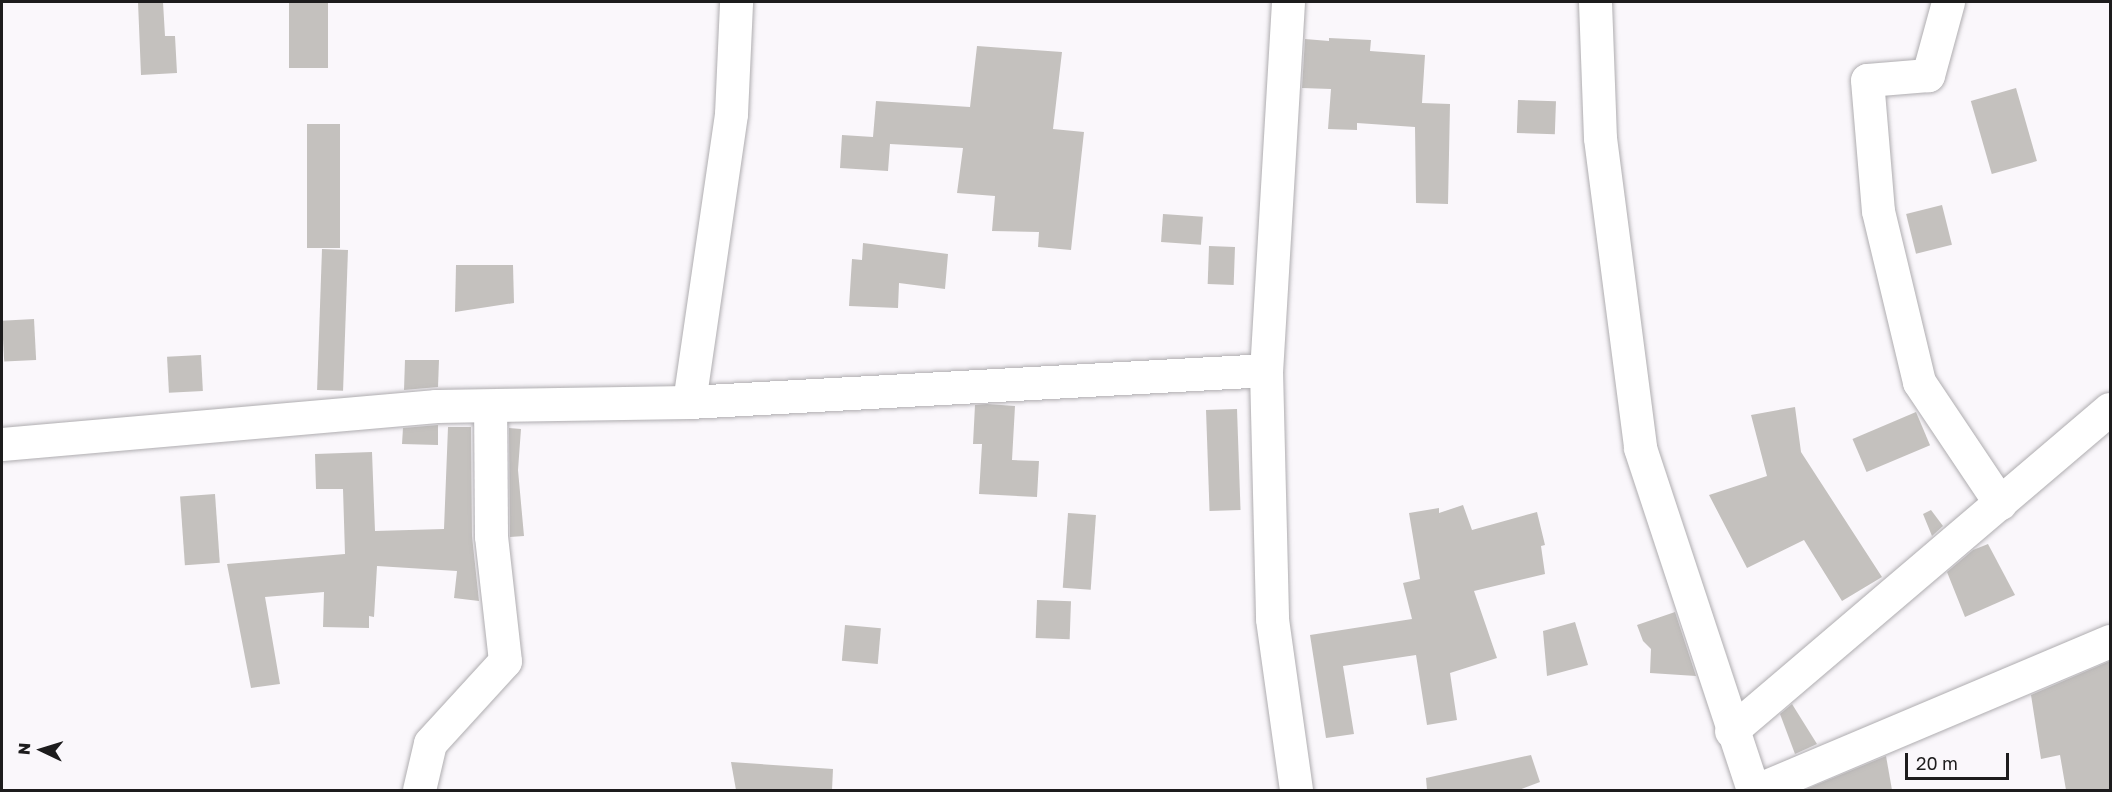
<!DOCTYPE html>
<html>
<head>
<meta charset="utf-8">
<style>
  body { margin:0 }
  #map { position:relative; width:2112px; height:792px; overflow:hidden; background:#faf7fb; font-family:"Golos Text",sans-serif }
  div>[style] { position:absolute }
  .building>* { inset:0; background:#c4c1be; transform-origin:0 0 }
  .roads { filter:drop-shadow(0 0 2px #afadb0) drop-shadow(0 0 2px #afadb0) }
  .minor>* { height:33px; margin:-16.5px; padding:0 16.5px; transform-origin:16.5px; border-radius:16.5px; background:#fff }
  span { translate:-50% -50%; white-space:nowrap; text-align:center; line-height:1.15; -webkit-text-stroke:4.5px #faf7fb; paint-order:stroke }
  .frame { position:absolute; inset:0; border:3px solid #1d1c1d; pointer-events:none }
  .north { position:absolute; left:12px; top:720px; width:60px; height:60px; -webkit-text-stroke:4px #faf7fb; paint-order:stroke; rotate:274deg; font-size:16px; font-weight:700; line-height:24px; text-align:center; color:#1d1c1d }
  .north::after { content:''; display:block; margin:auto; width:21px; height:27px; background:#1d1c1d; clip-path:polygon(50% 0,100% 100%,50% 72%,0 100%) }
  .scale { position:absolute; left:1905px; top:753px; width:104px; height:27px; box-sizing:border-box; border:3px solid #1d1c1d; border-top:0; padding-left:8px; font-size:18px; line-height:21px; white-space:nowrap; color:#1d1c1d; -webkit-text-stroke:4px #faf7fb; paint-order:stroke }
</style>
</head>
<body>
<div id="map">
  <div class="building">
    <div style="clip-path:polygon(138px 2px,163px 2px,165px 36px,175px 36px,177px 73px,141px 75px)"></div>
    <div style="left:289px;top:2px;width:39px;height:66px"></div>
    <div style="clip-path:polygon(1329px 38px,1371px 40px,1370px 51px,1425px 55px,1422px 103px,1450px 104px,1448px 204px,1416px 203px,1415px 127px,1357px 123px,1357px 130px,1328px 129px,1331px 89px,1302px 88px,1305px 39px,1329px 41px)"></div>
    <div style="clip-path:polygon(977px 46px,1062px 52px,1053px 129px,1084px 132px,1071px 250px,1038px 247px,1039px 232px,992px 231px,995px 196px,957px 193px,963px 148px,890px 144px,888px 171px,840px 168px,842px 135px,873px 137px,876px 101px,970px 107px)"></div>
    <div style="left:2016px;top:88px;width:76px;height:47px;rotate:74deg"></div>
    <div style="left:1518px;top:100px;width:38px;height:33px;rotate:2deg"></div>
    <div style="left:307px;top:124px;width:33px;height:124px"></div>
    <div style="left:1942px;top:205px;width:41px;height:37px;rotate:76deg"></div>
    <div style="left:1163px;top:214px;width:40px;height:28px;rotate:4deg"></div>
    <div style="clip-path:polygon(863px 243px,948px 254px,945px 289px,899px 283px,898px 308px,849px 306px,852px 259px,862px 260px)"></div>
    <div style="left:1209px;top:246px;width:26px;height:38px;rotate:2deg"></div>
    <div style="left:322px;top:249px;width:26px;height:141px;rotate:2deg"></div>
    <div style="clip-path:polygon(456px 265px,513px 265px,514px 303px,455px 312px)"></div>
    <div style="left:34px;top:319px;width:41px;height:32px;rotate:87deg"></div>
    <div style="left:201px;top:355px;width:36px;height:34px;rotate:87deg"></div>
    <div style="clip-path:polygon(405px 360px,439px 360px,438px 387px,404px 390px)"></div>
    <div style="clip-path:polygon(987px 404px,1015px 406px,1012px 460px,1039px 461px,1037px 497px,979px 494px,982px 444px,973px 444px,975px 405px)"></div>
    <div style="clip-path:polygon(1795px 407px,1801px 452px,1882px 577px,1842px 601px,1804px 540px,1747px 568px,1709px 495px,1767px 476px,1751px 415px)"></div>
    <div style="left:1237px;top:409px;width:101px;height:31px;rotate:88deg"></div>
    <div style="left:1916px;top:412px;width:36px;height:69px;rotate:67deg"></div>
    <div style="clip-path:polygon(438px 425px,438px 445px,402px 444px,403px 428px)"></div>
    <div style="clip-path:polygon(448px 427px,471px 427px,472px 536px,479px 601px,454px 598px,457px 571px,377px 566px,374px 617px,369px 616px,369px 628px,323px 627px,324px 592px,265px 597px,280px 684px,251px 688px,227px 564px,345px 554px,343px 489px,316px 489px,315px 454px,372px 452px,375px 531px,444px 529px)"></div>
    <div style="clip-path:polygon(509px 428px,521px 429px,518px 470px,524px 536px,510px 537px)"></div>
    <div style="left:215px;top:494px;width:69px;height:35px;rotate:86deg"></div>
    <div style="clip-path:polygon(1463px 505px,1472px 530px,1537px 512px,1545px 545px,1541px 546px,1545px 574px,1474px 591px,1497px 658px,1450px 673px,1457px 720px,1427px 725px,1416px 655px,1343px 666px,1354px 734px,1326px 738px,1310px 635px,1412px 619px,1403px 583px,1420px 579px,1409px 513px,1439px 508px,1439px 513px)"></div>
    <div style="clip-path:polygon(1931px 510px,1943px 526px,1932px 536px,1923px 514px)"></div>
    <div style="left:1068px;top:513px;width:28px;height:75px;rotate:4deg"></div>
    <div style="clip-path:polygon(1988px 544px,2015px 595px,1965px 617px,1947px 572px,1973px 550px)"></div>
    <div style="left:1037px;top:600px;width:34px;height:38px;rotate:2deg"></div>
    <div style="clip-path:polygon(1675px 612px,1696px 676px,1650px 673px,1651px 649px,1643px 641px,1637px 625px)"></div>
    <div style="clip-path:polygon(1575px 622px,1588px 665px,1547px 676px,1543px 631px)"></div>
    <div style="left:845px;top:625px;width:36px;height:36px;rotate:5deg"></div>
    <div style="clip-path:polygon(2110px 661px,2110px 790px,2066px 790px,2060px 755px,2041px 759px,2031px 695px)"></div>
    <div style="clip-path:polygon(1792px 704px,1817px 744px,1795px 754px,1780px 714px)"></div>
    <div style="clip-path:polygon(1531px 755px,1540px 782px,1519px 790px,1427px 790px,1426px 778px)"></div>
    <div style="clip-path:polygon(1886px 756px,1892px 790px,1804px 790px)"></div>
    <div style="clip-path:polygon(731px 762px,833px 769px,832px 790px,736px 790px)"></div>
  </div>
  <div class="roads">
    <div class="minor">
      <div style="left:1288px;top:2px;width:369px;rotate:93.4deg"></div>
      <div style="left:1266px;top:370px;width:249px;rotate:88.6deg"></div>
      <div style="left:1272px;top:619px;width:173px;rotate:82deg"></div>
      <div style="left:1595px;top:2px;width:136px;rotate:87.9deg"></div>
      <div style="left:1600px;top:138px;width:313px;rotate:82.6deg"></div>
      <div style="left:1640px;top:448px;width:360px;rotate:71.7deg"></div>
      <div style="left:1948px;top:2px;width:76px;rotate:105.3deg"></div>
      <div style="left:1928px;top:75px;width:61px;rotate:175.3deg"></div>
      <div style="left:1867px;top:80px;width:131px;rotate:85.2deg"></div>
      <div style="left:1878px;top:211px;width:176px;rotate:76.5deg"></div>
      <div style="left:1919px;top:382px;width:146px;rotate:56.2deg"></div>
      <div style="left:689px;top:402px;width:291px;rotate:-81.7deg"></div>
      <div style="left:731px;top:114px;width:112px;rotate:-87.4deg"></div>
      <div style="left:2px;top:444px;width:436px;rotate:-5deg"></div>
      <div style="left:436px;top:406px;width:253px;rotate:-0.9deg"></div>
      <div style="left:689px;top:402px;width:578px;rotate:-3.17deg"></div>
      <div style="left:1731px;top:731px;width:497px;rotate:-40.4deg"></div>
      <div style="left:419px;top:790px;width:48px;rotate:-76.8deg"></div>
      <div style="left:430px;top:743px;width:111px;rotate:-47.6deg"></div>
      <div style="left:505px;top:661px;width:126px;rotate:-96.4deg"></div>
      <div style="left:491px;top:536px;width:130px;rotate:-90.4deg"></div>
      <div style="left:1757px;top:790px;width:383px;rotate:-22.9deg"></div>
    </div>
  </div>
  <div class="frame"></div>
  <div class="north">N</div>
  <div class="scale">20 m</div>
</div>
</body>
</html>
